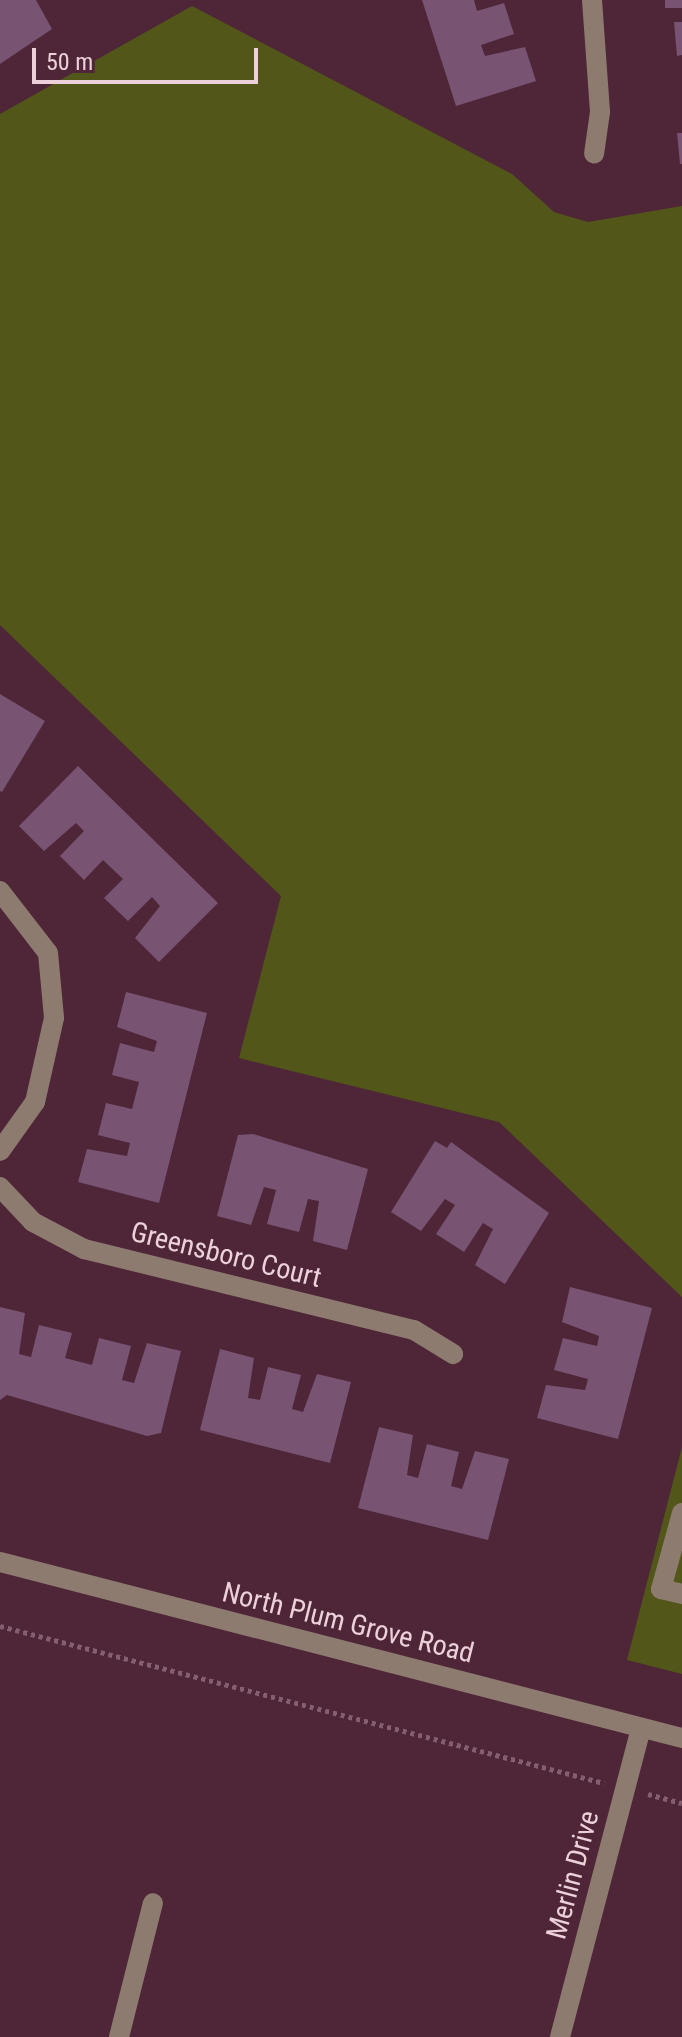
<!DOCTYPE html>
<html>
<head>
<meta charset="utf-8">
<style>
  body { margin:0 }
  #map { position:relative; width:682px; height:2037px; overflow:hidden; background:#4e2638; font-family:"Roboto Condensed",sans-serif }
  div>[style] { position:absolute }
  .green>* { inset:0; background:#525619 }
  .building>* { inset:0; background:#785372; transform-origin:0 0 }
  .path>* { height:5px; margin-top:-2.5px; transform-origin:0; background:repeating-linear-gradient(90deg,#84606f 0 4px,transparent 0 8px) }
  .minor>* { height:20px; margin:-10px; padding:0 10px; transform-origin:10px; border-radius:10px; background:#8e7b6f }
  span { translate:-50% -50%; white-space:nowrap; text-align:center; line-height:1.15; -webkit-text-stroke:7px #4e2638; paint-order:stroke }
  .street-label { font-size:28px; color:#ecd1db }
  .scale { position:absolute; left:32px; top:48px; width:226px; height:36px; box-sizing:border-box; border:4px solid #ecd1db; border-top:0; padding-left:10px; font-size:24px; line-height:28px; white-space:nowrap; color:#ecd1db; -webkit-text-stroke:6px #4e2638; paint-order:stroke }
</style>
</head>
<body>
<div id="map">
  <div class="green">
    <div style="clip-path:polygon(192px 6px,512px 174px,554px 212px,588px 222px,682px 206px,682px 1297px,499px 1122px,239px 1058px,281px 896px,0 625px,0 114px)"></div>
    <div style="clip-path:polygon(682px 1447px,682px 1674px,627px 1660px)"></div>
  </div>
  <div class="building">
    <div style="clip-path:polygon(0 0,36px 0,52px 29px,0 64px)"></div>
    <div style="clip-path:polygon(422px 0,474px 0,477px 11px,504px 3px,514px 34px,481px 45px,485px 56px,525px 47px,536px 81px,456px 106px)"></div>
    <div style="left:665px;top:0;width:17px;height:8px"></div>
    <div style="clip-path:polygon(674px 22px,682px 22px,682px 55px,677px 56px)"></div>
    <div style="clip-path:polygon(677px 133px,682px 133px,682px 164px,680px 164px)"></div>
    <div style="clip-path:polygon(0 694px,45px 721px,2px 792px,0 791px)"></div>
    <div style="clip-path:polygon(78px 766px,218px 903px,159px 962px,135px 938px,160px 906px,152px 897px,128px 921px,104px 898px,123px 879px,103px 860px,84px 880px,60px 856px,84px 831px,76px 823px,44px 851px,19px 826px)"></div>
    <div style="clip-path:polygon(126px 992px,207px 1013px,159px 1203px,78px 1182px,87px 1149px,127px 1156px,130px 1143px,98px 1135px,106px 1103px,132px 1109px,139px 1082px,112px 1075px,120px 1043px,154px 1052px,157px 1041px,117px 1027px)"></div>
    <div style="clip-path:polygon(253px 1134px,368px 1169px,347px 1250px,313px 1241px,319px 1201px,308px 1199px,299px 1232px,267px 1224px,276px 1190px,264px 1187px,251px 1225px,217px 1216px,238px 1135px)"></div>
    <div style="clip-path:polygon(435px 1141px,447px 1148px,451px 1142px,549px 1213px,505px 1284px,475px 1265px,493px 1229px,483px 1223px,464px 1252px,436px 1234px,455px 1205px,445px 1199px,421px 1231px,391px 1212px)"></div>
    <div style="clip-path:polygon(570px 1287px,652px 1308px,618px 1439px,537px 1418px,546px 1385px,585px 1390px,588px 1379px,554px 1370px,563px 1338px,597px 1346px,599px 1336px,562px 1322px)"></div>
    <div style="clip-path:polygon(0 1307px,25px 1313px,19px 1354px,31px 1357px,39px 1325px,72px 1333px,65px 1358px,92px 1365px,99px 1338px,131px 1346px,122px 1380px,134px 1383px,147px 1343px,181px 1351px,161px 1433px,147px 1436px,7px 1395px,0 1400px)"></div>
    <div style="clip-path:polygon(220px 1349px,254px 1358px,248px 1398px,260px 1400px,268px 1367px,301px 1375px,292px 1409px,303px 1412px,317px 1374px,351px 1382px,330px 1463px,200px 1430px)"></div>
    <div style="clip-path:polygon(379px 1427px,413px 1435px,407px 1475px,418px 1478px,427px 1444px,459px 1452px,451px 1486px,462px 1489px,475px 1451px,509px 1459px,488px 1540px,358px 1508px)"></div>
  </div>
  <div class="path">
    <div style="left:0;top:1626px;width:624px;rotate:14.57deg"></div>
    <div style="left:648px;top:1794px;width:35px;rotate:15deg"></div>
  </div>
  <div class="minor">
    <div style="left:592px;top:0;width:112px;rotate:85.9deg"></div>
    <div style="left:600px;top:112px;width:42px;rotate:98.1deg"></div>
    <div style="left:0;top:891px;width:78px;rotate:52.3deg"></div>
    <div style="left:48px;top:953px;width:65px;rotate:84.7deg"></div>
    <div style="left:54px;top:1018px;width:86px;rotate:102.7deg"></div>
    <div style="left:35px;top:1102px;width:60px;rotate:125.5deg"></div>
    <div style="left:0;top:1187px;width:48px;rotate:46.7deg"></div>
    <div style="left:33px;top:1222px;width:58px;rotate:27.9deg"></div>
    <div style="left:84px;top:1249px;width:340px;rotate:13.8deg"></div>
    <div style="left:414px;top:1330px;width:46px;rotate:31.6deg"></div>
    <div style="left:682px;top:1513px;width:79px;rotate:105.4deg"></div>
    <div style="left:661px;top:1589px;width:22px;rotate:13deg"></div>
    <div style="left:0;top:1562px;width:704px;rotate:14.47deg"></div>
    <div style="left:119px;top:2037px;width:138px;rotate:-75.8deg"></div>
    <div style="left:560px;top:2037px;width:319px;rotate:-75.3deg"></div>
  </div>
  <div class="street-label">
    <span style="left:226px;top:1255px;rotate:14deg">Greensboro Court</span>
    <span style="left:348px;top:1623px;rotate:14deg">North Plum Grove Road</span>
    <span style="left:573px;top:1875px;rotate:-75deg">Merlin Drive</span>
  </div>
  <div class="scale">50 m</div>
</div>
</body>
</html>
